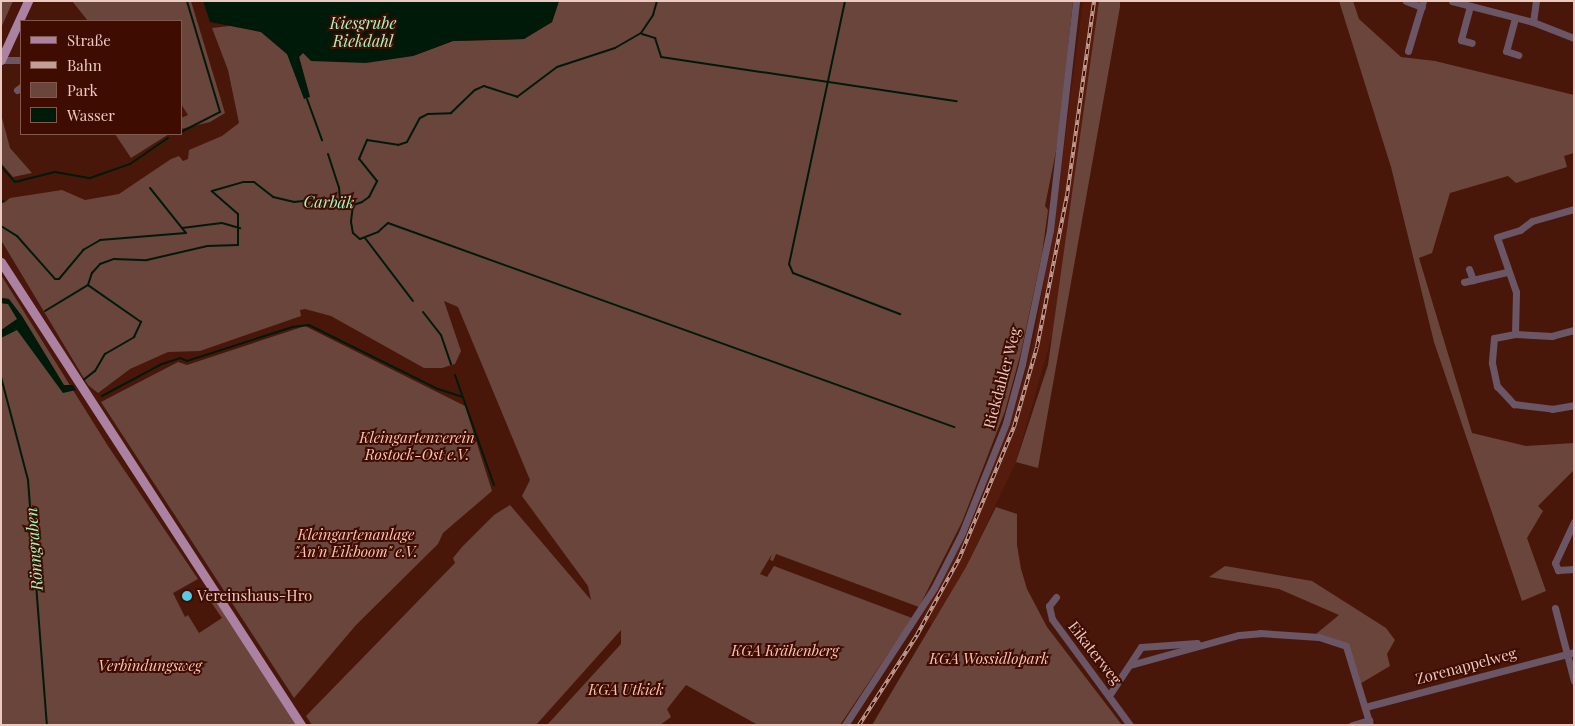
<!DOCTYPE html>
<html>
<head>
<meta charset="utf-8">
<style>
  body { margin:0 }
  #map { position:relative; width:1575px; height:726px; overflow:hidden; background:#49170a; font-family:"Playfair Display",serif }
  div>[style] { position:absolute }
  .built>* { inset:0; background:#551b0c }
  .green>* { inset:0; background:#69453c }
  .water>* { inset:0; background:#001a0a }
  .stream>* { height:2px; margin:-1px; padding:0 1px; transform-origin:1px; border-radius:1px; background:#001a0a }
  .minor>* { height:7px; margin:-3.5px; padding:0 3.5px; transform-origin:3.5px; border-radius:3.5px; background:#6b5666 }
  .major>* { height:9px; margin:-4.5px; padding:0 4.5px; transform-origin:4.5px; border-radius:4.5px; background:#ac82a2 }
  .rail>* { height:4px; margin-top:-2px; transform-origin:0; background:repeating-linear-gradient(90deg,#3e0c01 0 5.5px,#c39e94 0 11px); box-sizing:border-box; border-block:1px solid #c39e94 }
  .dots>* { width:14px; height:14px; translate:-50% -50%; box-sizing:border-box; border:2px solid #3e0c01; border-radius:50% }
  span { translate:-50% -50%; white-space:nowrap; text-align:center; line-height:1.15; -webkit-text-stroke:4px #3e0c01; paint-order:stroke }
  .street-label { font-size:15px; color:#ebcac1 }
  .park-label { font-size:15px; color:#fbc3b4; font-style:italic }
  .poi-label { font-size:15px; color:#ebcac1 }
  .left { translate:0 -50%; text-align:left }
  .water-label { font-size:16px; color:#a2f8c2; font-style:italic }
  .frame { position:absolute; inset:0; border:2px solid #ebcac1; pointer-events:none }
  .legend { position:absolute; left:20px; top:20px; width:162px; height:115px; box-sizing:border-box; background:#3e0c01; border:1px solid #83584e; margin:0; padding:6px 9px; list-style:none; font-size:15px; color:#ebcac1 }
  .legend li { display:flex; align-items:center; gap:10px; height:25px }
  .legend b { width:25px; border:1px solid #83584e }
</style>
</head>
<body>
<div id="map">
  <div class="built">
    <div style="clip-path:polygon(1083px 1px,1106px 1px,1055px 325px,1016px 462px,966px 567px,932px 624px,920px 620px,954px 559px,982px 497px,1021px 389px,1033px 343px,1053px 230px)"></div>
  </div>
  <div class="green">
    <div style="clip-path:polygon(1px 1px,13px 1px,1px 28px)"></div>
    <div style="clip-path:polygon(72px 1px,191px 1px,225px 113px,210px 122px,181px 129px,181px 118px,188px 115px,181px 104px,181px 21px,88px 21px)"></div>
    <div style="clip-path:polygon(559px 1px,1073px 1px,1058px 141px,1045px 206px,1048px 210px,1042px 254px,1021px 352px,1005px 411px,962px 522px,919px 607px,776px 554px,773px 561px,770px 560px,772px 554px,760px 574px,767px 577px,774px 566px,912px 618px,840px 725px,758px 725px,686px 685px,667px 709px,671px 717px,660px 725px,547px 725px,621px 644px,621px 630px,536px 725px,312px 725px,306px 716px,455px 563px,453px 558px,462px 547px,494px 515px,510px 505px,591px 600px,588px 586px,522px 496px,530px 480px,458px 307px,444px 301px,461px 351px,455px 364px,442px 368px,424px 368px,331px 316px,305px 309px,300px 310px,301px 316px,200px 351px,168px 352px,130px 369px,98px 393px,88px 385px,1px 240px,1px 200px,4px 203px,10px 198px,62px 190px,85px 200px,119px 194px,171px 159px,179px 156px,183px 161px,188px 159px,189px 150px,222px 136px,239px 123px,228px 70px,212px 28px,238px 25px,261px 32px,287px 54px,310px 97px,299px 57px,303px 53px,413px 56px,453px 41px,524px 39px,552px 22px)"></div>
    <div style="clip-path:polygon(1099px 1px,1120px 1px,1120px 7px,1038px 468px,1016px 462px,1048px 365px)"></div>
    <div style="clip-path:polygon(1339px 1px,1353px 1px,1359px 19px,1401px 57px,1435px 61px,1574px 95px,1574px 153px,1564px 156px,1567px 167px,1516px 183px,1508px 176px,1450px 193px,1432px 253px,1419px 258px,1472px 433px,1526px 446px,1574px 443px,1574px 470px,1538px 506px,1543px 511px,1527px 538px,1546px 591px,1522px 601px,1434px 342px,1391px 167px)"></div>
    <div style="clip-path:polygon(1px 114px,10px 148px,32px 173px,13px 177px,1px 163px)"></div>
    <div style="clip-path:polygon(115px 134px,169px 134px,131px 158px)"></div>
    <div style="clip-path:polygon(1px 275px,108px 446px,198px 579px,173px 593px,185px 617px,188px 615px,199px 633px,222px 618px,211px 602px,218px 603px,296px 725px,1px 725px,1px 303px,8px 304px,9px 299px,1px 298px)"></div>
    <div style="clip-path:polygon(305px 326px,465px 406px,492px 491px,443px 533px,438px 544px,356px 625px,294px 698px,101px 402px,178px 362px,187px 365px)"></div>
    <div style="clip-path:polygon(996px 507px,1017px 514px,1017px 545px,1021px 569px,1027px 589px,1047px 627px,1122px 725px,872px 725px,966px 567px)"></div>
    <div style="clip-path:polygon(1225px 566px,1312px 581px,1386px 628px,1395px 640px,1387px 654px,1390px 666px,1358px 685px,1348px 651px,1316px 634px,1339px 615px,1279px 589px,1209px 577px)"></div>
  </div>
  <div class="water">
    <div style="clip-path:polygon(203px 1px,559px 1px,552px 22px,524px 39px,453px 41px,413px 56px,366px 63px,311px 61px,303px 53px,299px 57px,310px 97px,304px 99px,287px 54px,261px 32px,210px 22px)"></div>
    <div style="clip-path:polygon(1px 298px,9px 299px,22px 316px,64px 385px,73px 385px,76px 390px,63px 393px,17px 330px,1px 338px,1px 330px,17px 319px,8px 304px,1px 303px)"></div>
  </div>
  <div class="stream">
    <div style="left:845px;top:1px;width:269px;rotate:102deg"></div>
    <div style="left:789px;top:264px;width:10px;rotate:66deg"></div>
    <div style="left:793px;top:273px;width:115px;rotate:21deg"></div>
    <div style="left:642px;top:34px;width:14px;rotate:17deg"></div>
    <div style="left:655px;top:38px;width:20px;rotate:72deg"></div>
    <div style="left:661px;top:57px;width:299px;rotate:8.5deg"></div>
    <div style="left:307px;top:99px;width:44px;rotate:69.9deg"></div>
    <div style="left:181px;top:132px;width:44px;rotate:-27.1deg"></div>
    <div style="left:220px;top:112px;width:116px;rotate:-106.6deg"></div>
    <div style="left:328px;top:154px;width:35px;rotate:72deg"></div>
    <div style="left:339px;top:187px;width:15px;rotate:86deg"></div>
    <div style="left:1px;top:166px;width:21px;rotate:49deg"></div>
    <div style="left:15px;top:182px;width:41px;rotate:-14deg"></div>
    <div style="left:55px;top:172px;width:36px;rotate:10deg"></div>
    <div style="left:90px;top:178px;width:42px;rotate:-19.3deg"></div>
    <div style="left:130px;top:164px;width:46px;rotate:-34.4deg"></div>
    <div style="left:150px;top:188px;width:51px;rotate:51.3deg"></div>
    <div style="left:182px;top:228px;width:40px;rotate:-7.1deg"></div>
    <div style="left:222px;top:223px;width:19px;rotate:16deg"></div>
    <div style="left:1px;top:203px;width:3px;rotate:-45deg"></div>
    <div style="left:353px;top:205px;width:17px;rotate:97deg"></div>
    <div style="left:351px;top:222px;width:11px;rotate:80deg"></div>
    <div style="left:353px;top:233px;width:9px;rotate:41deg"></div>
    <div style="left:360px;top:239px;width:19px;rotate:-21deg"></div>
    <div style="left:378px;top:232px;width:13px;rotate:-42deg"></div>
    <div style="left:388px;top:223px;width:602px;rotate:19.82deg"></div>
    <div style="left:1px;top:226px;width:19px;rotate:32deg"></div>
    <div style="left:17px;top:236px;width:57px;rotate:48.5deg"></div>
    <div style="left:55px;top:279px;width:4px"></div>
    <div style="left:59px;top:279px;width:38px;rotate:-50deg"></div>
    <div style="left:83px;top:250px;width:20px;rotate:-30deg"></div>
    <div style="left:100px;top:240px;width:86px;rotate:-4.7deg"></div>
    <div style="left:186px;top:233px;width:6px;rotate:-129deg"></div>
    <div style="left:365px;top:238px;width:79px;rotate:52.7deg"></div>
    <div style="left:45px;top:311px;width:50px;rotate:-31.2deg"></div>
    <div style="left:88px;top:285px;width:13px;rotate:-72deg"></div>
    <div style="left:92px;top:273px;width:12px;rotate:-48deg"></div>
    <div style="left:100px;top:264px;width:15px;rotate:-20deg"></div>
    <div style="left:114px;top:259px;width:33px;rotate:2deg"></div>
    <div style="left:147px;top:260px;width:62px;rotate:-13.1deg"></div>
    <div style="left:207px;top:246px;width:31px;rotate:-2deg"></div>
    <div style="left:238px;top:245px;width:31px;rotate:-90deg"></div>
    <div style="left:238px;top:214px;width:35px;rotate:-139deg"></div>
    <div style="left:212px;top:191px;width:33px;rotate:-16deg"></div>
    <div style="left:244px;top:182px;width:10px"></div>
    <div style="left:254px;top:182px;width:24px;rotate:38deg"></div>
    <div style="left:273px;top:197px;width:22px;rotate:13deg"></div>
    <div style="left:294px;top:202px;width:30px;rotate:-6deg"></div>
    <div style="left:324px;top:199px;width:30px;rotate:12deg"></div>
    <div style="left:353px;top:205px;width:9px;rotate:-18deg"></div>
    <div style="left:362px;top:202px;width:9px;rotate:-36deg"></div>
    <div style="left:369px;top:197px;width:18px;rotate:-63deg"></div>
    <div style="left:377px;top:181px;width:28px;rotate:-129deg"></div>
    <div style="left:359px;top:159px;width:21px;rotate:-67deg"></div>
    <div style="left:367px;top:140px;width:31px;rotate:9deg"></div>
    <div style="left:398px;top:145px;width:9px;rotate:-18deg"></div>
    <div style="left:407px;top:142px;width:27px;rotate:-62deg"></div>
    <div style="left:420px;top:118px;width:9px;rotate:-27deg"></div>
    <div style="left:428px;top:114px;width:23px;rotate:-2deg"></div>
    <div style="left:451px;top:113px;width:33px;rotate:-44deg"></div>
    <div style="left:475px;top:90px;width:10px;rotate:-24deg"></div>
    <div style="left:484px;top:86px;width:35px;rotate:18deg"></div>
    <div style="left:517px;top:97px;width:50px;rotate:-36.9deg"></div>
    <div style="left:557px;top:67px;width:61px;rotate:-18.1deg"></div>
    <div style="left:615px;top:48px;width:30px;rotate:-30deg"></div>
    <div style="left:641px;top:33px;width:22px;rotate:-56deg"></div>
    <div style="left:653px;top:15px;width:15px;rotate:-74deg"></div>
    <div style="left:423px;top:312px;width:29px;rotate:52deg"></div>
    <div style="left:441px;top:335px;width:31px;rotate:71deg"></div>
    <div style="left:455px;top:375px;width:117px;rotate:70.5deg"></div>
    <div style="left:1px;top:377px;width:106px;rotate:75.3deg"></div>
    <div style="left:28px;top:480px;width:246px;rotate:85.6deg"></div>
    <div style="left:82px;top:381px;width:16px;rotate:-38deg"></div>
    <div style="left:95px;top:371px;width:20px;rotate:-60deg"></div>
    <div style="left:105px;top:354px;width:34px;rotate:-30deg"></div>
    <div style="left:134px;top:337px;width:17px;rotate:-65deg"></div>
    <div style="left:141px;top:322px;width:65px;rotate:-145.1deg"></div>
    <div style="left:102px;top:396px;width:68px;rotate:-28.1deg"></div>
    <div style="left:162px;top:364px;width:19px;rotate:-18deg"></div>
    <div style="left:180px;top:358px;width:8px;rotate:23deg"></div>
    <div style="left:187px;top:361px;width:110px;rotate:-17.9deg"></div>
    <div style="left:292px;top:327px;width:17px;rotate:-7deg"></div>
    <div style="left:309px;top:325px;width:144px;rotate:26.4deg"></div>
    <div style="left:438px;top:389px;width:25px;rotate:18deg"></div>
  </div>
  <div class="minor">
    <div style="left:1406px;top:1px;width:17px;rotate:21deg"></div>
    <div style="left:1452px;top:1px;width:84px;rotate:14.5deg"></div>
    <div style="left:1533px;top:22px;width:44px;rotate:21.3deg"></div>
    <div style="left:1470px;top:6px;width:35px;rotate:105deg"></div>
    <div style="left:1461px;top:40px;width:11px;rotate:15deg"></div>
    <div style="left:1515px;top:18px;width:34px;rotate:105deg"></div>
    <div style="left:1506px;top:51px;width:13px;rotate:18deg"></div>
    <div style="left:1533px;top:22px;width:21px;rotate:-82deg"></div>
    <div style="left:1408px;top:51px;width:52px;rotate:-73.3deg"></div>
    <div style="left:1px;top:60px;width:20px"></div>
    <div style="left:17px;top:90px;width:5px;rotate:-37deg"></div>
    <div style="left:1469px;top:269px;width:12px;rotate:70deg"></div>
    <div style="left:1464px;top:282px;width:44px;rotate:-13.1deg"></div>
    <div style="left:1574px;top:330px;width:23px;rotate:165deg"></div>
    <div style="left:1552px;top:336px;width:37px;rotate:-177deg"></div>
    <div style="left:1515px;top:334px;width:21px;rotate:169deg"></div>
    <div style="left:1494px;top:338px;width:25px;rotate:95deg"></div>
    <div style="left:1492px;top:363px;width:24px;rotate:78deg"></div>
    <div style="left:1497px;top:386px;width:25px;rotate:47deg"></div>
    <div style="left:1514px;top:404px;width:38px;rotate:7deg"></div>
    <div style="left:1552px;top:409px;width:22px;rotate:-10deg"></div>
    <div style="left:1515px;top:334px;width:42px;rotate:-88.6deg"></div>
    <div style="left:1516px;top:292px;width:58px;rotate:-109.1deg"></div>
    <div style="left:1497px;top:237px;width:24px;rotate:-17deg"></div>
    <div style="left:1520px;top:230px;width:15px;rotate:-37deg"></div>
    <div style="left:1532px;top:221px;width:44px;rotate:-15.9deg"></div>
    <div style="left:1574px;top:522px;width:45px;rotate:114.9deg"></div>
    <div style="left:1555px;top:563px;width:8px;rotate:67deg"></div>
    <div style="left:1558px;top:570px;width:16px;rotate:-4deg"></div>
    <div style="left:1056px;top:597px;width:11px;rotate:128deg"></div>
    <div style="left:1049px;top:606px;width:13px;rotate:77deg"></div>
    <div style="left:1052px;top:619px;width:132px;rotate:53.7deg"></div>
    <div style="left:1555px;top:608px;width:75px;rotate:75.4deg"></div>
    <div style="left:1130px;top:665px;width:113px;rotate:-15.4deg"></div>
    <div style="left:1239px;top:635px;width:21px;rotate:-5deg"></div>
    <div style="left:1260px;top:633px;width:59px;rotate:3.9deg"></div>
    <div style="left:1319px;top:637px;width:28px;rotate:18deg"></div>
    <div style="left:1346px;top:646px;width:83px;rotate:73.1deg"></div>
    <div style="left:1110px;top:694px;width:56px;rotate:-56.6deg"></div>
    <div style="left:1141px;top:647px;width:56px;rotate:-4.1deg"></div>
    <div style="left:1365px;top:707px;width:216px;rotate:-14.7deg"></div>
    <div style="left:845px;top:725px;width:163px;rotate:-57deg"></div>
    <div style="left:934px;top:588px;width:62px;rotate:-63deg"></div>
    <div style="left:962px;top:533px;width:118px;rotate:-68.2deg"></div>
    <div style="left:1006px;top:423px;width:61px;rotate:-74.8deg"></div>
    <div style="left:1022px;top:364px;width:137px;rotate:-78.2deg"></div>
    <div style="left:1050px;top:230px;width:230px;rotate:-83.5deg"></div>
    <div style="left:1352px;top:725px;width:18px;rotate:-16deg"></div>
  </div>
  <div class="major">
    <div style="left:1px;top:60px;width:65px;rotate:-65.4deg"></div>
    <div style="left:1px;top:262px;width:552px;rotate:57.06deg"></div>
  </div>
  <div class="rail">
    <div style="left:859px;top:725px;width:107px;rotate:-57.2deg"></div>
    <div style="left:917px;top:635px;width:87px;rotate:-61.1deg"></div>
    <div style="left:959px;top:559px;width:143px;rotate:-67.4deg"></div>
    <div style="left:1014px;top:427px;width:83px;rotate:-74deg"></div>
    <div style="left:1037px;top:347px;width:154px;rotate:-78.8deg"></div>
    <div style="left:1067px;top:196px;width:197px;rotate:-82.1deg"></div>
  </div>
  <div class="dots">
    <div style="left:187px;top:596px;background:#58c9e3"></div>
  </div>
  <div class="street-label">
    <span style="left:1002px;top:378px;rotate:-75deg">Riekdahler Weg</span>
    <span style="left:1095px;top:653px;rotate:52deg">Eikaterweg</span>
    <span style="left:1466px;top:666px;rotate:-15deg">Zorenappelweg</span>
  </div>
  <div class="park-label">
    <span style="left:417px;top:446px">Kleingartenverein<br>Rostock-Ost e.V.</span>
    <span style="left:356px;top:543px">Kleingartenanlage<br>"An'n Eikboom" e.V.</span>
    <span style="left:785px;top:651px">KGA Krähenberg</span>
    <span style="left:989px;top:659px">KGA Wossidlopark</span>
    <span style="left:150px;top:666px">Verbindungsweg</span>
    <span style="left:626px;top:690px">KGA Utkiek</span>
  </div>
  <div class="poi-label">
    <span class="left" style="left:197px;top:596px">Vereinshaus-Hro</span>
  </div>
  <div class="water-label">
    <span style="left:363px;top:32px">Kiesgrube<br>Riekdahl</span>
    <span style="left:329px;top:202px;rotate:1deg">Carbäk</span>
    <span style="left:34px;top:549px;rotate:-94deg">Rönngraben</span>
  </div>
  <div class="frame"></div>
  <ul class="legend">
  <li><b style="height:6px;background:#ac82a2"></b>Straße</li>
  <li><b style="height:6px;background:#c39e94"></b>Bahn</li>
  <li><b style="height:14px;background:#69453c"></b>Park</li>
  <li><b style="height:14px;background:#001a0a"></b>Wasser</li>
  </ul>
</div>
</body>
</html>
